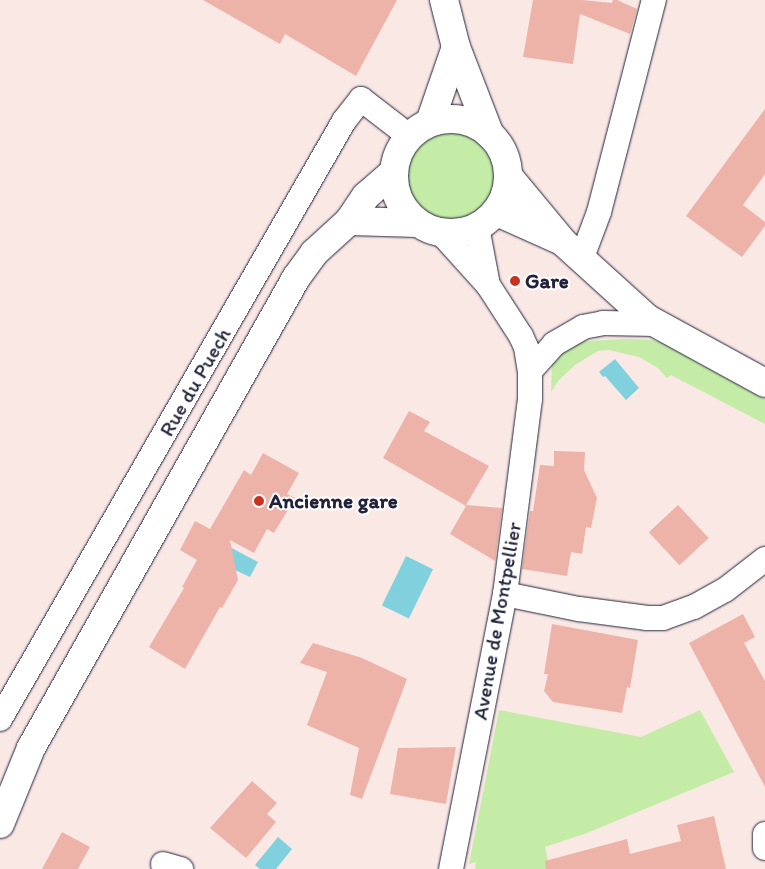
<!DOCTYPE html>
<html>
<head>
<meta charset="utf-8">
<style>
  body { margin:0 }
  #map { position:relative; width:765px; height:869px; overflow:hidden; background:#fae8e5; font-family:Itim,sans-serif }
  div>[style] { position:absolute }
  .green>* { inset:0; background:#c4eca7 }
  .round { border-radius:50% }
  .water>* { inset:0; background:#81d0de; transform-origin:0 0 }
  .building>* { inset:0; background:#edb3a8; transform-origin:0 0 }
  .roads { filter:drop-shadow(0 0 1px #22223b) drop-shadow(0 0 1px #22223b) }
  .minor>* { height:24px; margin:-12px; padding:0 12px; transform-origin:12px; border-radius:12px; background:#fff }
  .tertiary>* { height:28px; margin:-14px; padding:0 14px; transform-origin:14px; border-radius:14px; background:#fff }
  .tertiary>.ring { margin:-14px; padding:0; box-sizing:content-box; background:none; border:28px solid #fff; border-radius:50% }
  .dots>* { width:14px; height:14px; translate:-50% -50%; box-sizing:border-box; border:2px solid #fff; border-radius:50% }
  span { translate:-50% -50%; white-space:nowrap; text-align:center; line-height:1.15; -webkit-text-stroke:4px #fff; paint-order:stroke }
  .poi-label { font-size:21px; color:#22223b; font-weight:700 }
  .left { translate:0 -50%; text-align:left }
  .street-label { font-size:21px; color:#22223b }
</style>
</head>
<body>
<div id="map">
  <div class="green">
    <div class="round" style="left:404px;top:129px;width:94px;height:94px"></div>
    <div style="clip-path:polygon(626px 339px,652px 340px,662px 343px,765px 399px,765px 424px,671px 375px,667px 378px,658px 368px,639px 357px,609px 350px,598px 351px,575px 365px,559px 380px,551px 392px,552px 361px,569px 346px,585px 341px)"></div>
    <div style="clip-path:polygon(499px 710px,641px 737px,700px 710px,734px 772px,587px 833px,545px 847px,550px 869px,475px 869px,476px 862px,469px 864px)"></div>
  </div>
  <div class="water">
    <div style="clip-path:polygon(615px 359px,639px 388px,626px 400px,605px 376px,603px 377px,599px 372px)"></div>
    <div style="clip-path:polygon(224px 544px,258px 562px,250px 577px,224px 565px)"></div>
    <div style="left:406px;top:556px;width:30px;height:55px;rotate:26deg"></div>
    <div style="clip-path:polygon(278px 837px,292px 849px,276px 869px,260px 869px,255px 865px)"></div>
  </div>
  <div class="building">
    <div style="clip-path:polygon(203px 0,397px 0,356px 76px,285px 34px,280px 44px)"></div>
    <div style="clip-path:polygon(533px 0,582px 0,612px 3px,613px 0,617px 0,637px 9px,630px 34px,580px 14px,573px 64px,523px 57px)"></div>
    <div style="clip-path:polygon(765px 109px,765px 174px,743px 205px,765px 222px,765px 226px,742px 257px,686px 216px)"></div>
    <div style="clip-path:polygon(409px 411px,430px 422px,424px 431px,489px 466px,466px 505px,502px 508px,495px 561px,450px 534px,466px 506px,383px 458px)"></div>
    <div style="clip-path:polygon(554px 451px,585px 452px,584px 470px,597px 498px,591px 528px,586px 527px,582px 554px,571px 552px,567px 576px,522px 569px,530px 511px,533px 511px,540px 465px,554px 466px)"></div>
    <div style="clip-path:polygon(263px 453px,299px 473px,287px 494px,295px 498px,274px 533px,267px 529px,254px 553px,230px 540px,238px 580px,222px 608px,220px 607px,185px 669px,149px 647px,184px 588px,182px 587px,197px 560px,180px 550px,195px 521px,210px 529px,244px 470px,251px 475px)"></div>
    <div style="left:678px;top:505px;width:45px;height:40px;rotate:47deg"></div>
    <div style="clip-path:polygon(743px 614px,755px 637px,744px 643px,765px 681px,765px 787px,689px 643px)"></div>
    <div style="clip-path:polygon(552px 624px,638px 640px,630px 688px,627px 687px,622px 713px,553px 702px,544px 691px,548px 674px,544px 674px)"></div>
    <div style="clip-path:polygon(313px 643px,362px 658px,407px 679px,362px 799px,350px 795px,359px 748px,307px 725px,327px 672px,300px 663px)"></div>
    <div style="clip-path:polygon(456px 747px,446px 804px,390px 794px,398px 748px)"></div>
    <div style="clip-path:polygon(252px 781px,277px 803px,267px 814px,276px 822px,246px 858px,210px 828px)"></div>
    <div style="clip-path:polygon(714px 816px,726px 869px,546px 869px,545px 861px,627px 839px,630px 854px,681px 841px,677px 825px)"></div>
    <div style="clip-path:polygon(62px 832px,90px 847px,78px 869px,42px 869px)"></div>
  </div>
  <div class="roads">
    <div class="minor">
      <div style="left:477px;top:227px;width:59px;rotate:79.3deg"></div>
      <div style="left:441px;top:233px;width:70px;rotate:47.9deg"></div>
      <div style="left:488px;top:285px;width:61px;rotate:57.1deg"></div>
      <div style="left:521px;top:336px;width:12px;rotate:66deg"></div>
      <div style="left:526px;top:347px;width:24px;rotate:81deg"></div>
      <div style="left:530px;top:371px;width:28px;rotate:90deg"></div>
      <div style="left:530px;top:399px;width:197px;rotate:97.3deg"></div>
      <div style="left:505px;top:594px;width:280px;rotate:101.1deg"></div>
      <div style="left:581px;top:260px;width:51px;rotate:-69.4deg"></div>
      <div style="left:599px;top:212px;width:219px;rotate:-75.5deg"></div>
      <div style="left:530px;top:371px;width:36px;rotate:-48deg"></div>
      <div style="left:554px;top:344px;width:34px;rotate:-30deg"></div>
      <div style="left:583px;top:327px;width:20px;rotate:-11deg"></div>
      <div style="left:603px;top:323px;width:53px;rotate:1.1deg"></div>
      <div style="left:505px;top:594px;width:76px;rotate:11.5deg"></div>
      <div style="left:579px;top:609px;width:69px;rotate:7.5deg"></div>
      <div style="left:647px;top:618px;width:16px"></div>
      <div style="left:663px;top:618px;width:33px;rotate:-20deg"></div>
      <div style="left:694px;top:607px;width:35px;rotate:-29deg"></div>
      <div style="left:725px;top:590px;width:51px;rotate:-37.8deg"></div>
      <div style="left:0;top:719px;width:690px;rotate:-60.09deg"></div>
      <div style="left:344px;top:121px;width:28px;rotate:-52deg"></div>
      <div style="left:361px;top:99px;width:61px;rotate:37.6deg"></div>
      <div style="left:765px;top:834px;width:14px;rotate:90deg"></div>
      <div style="left:163px;top:864px;width:19px;rotate:16deg"></div>
    </div>
    <div class="tertiary">
      <div style="left:444px;top:0;width:49px;rotate:75.7deg"></div>
      <div style="left:456px;top:47px;width:94px;rotate:68.9deg"></div>
      <div class="ring" style="left:394px;top:119px;width:86px;height:86px"></div>
      <div style="left:430px;top:122px;width:79px;rotate:-70.9deg"></div>
      <div style="left:509px;top:177px;width:85px;rotate:50.3deg"></div>
      <div style="left:563px;top:242px;width:115px;rotate:42.2deg"></div>
      <div style="left:648px;top:319px;width:133px;rotate:28.7deg"></div>
      <div style="left:497px;top:212px;width:66px;rotate:24.2deg"></div>
      <div style="left:349px;top:221px;width:69px;rotate:1.7deg"></div>
      <div style="left:0;top:824px;width:82px;rotate:-67.8deg"></div>
      <div style="left:31px;top:748px;width:540px;rotate:-60.58deg"></div>
      <div style="left:296px;top:278px;width:31px;rotate:-54deg"></div>
      <div style="left:314px;top:253px;width:47px;rotate:-42.4deg"></div>
      <div style="left:349px;top:221px;width:30px;rotate:-56deg"></div>
      <div style="left:366px;top:196px;width:37px;rotate:-41deg"></div>
    </div>
  </div>
  <div class="dots">
    <div style="left:515px;top:281px;background:#c8321e"></div>
    <div style="left:259px;top:501px;background:#c8321e"></div>
  </div>
  <div class="poi-label">
    <span class="left" style="left:525px;top:281px">Gare</span>
    <span class="left" style="left:269px;top:501px">Ancienne gare</span>
  </div>
  <div class="street-label">
    <span style="left:195px;top:382px;rotate:-60deg">Rue du Puech</span>
    <span style="left:497px;top:621px;rotate:-80deg">Avenue de Montpellier</span>
  </div>
</div>
</body>
</html>
